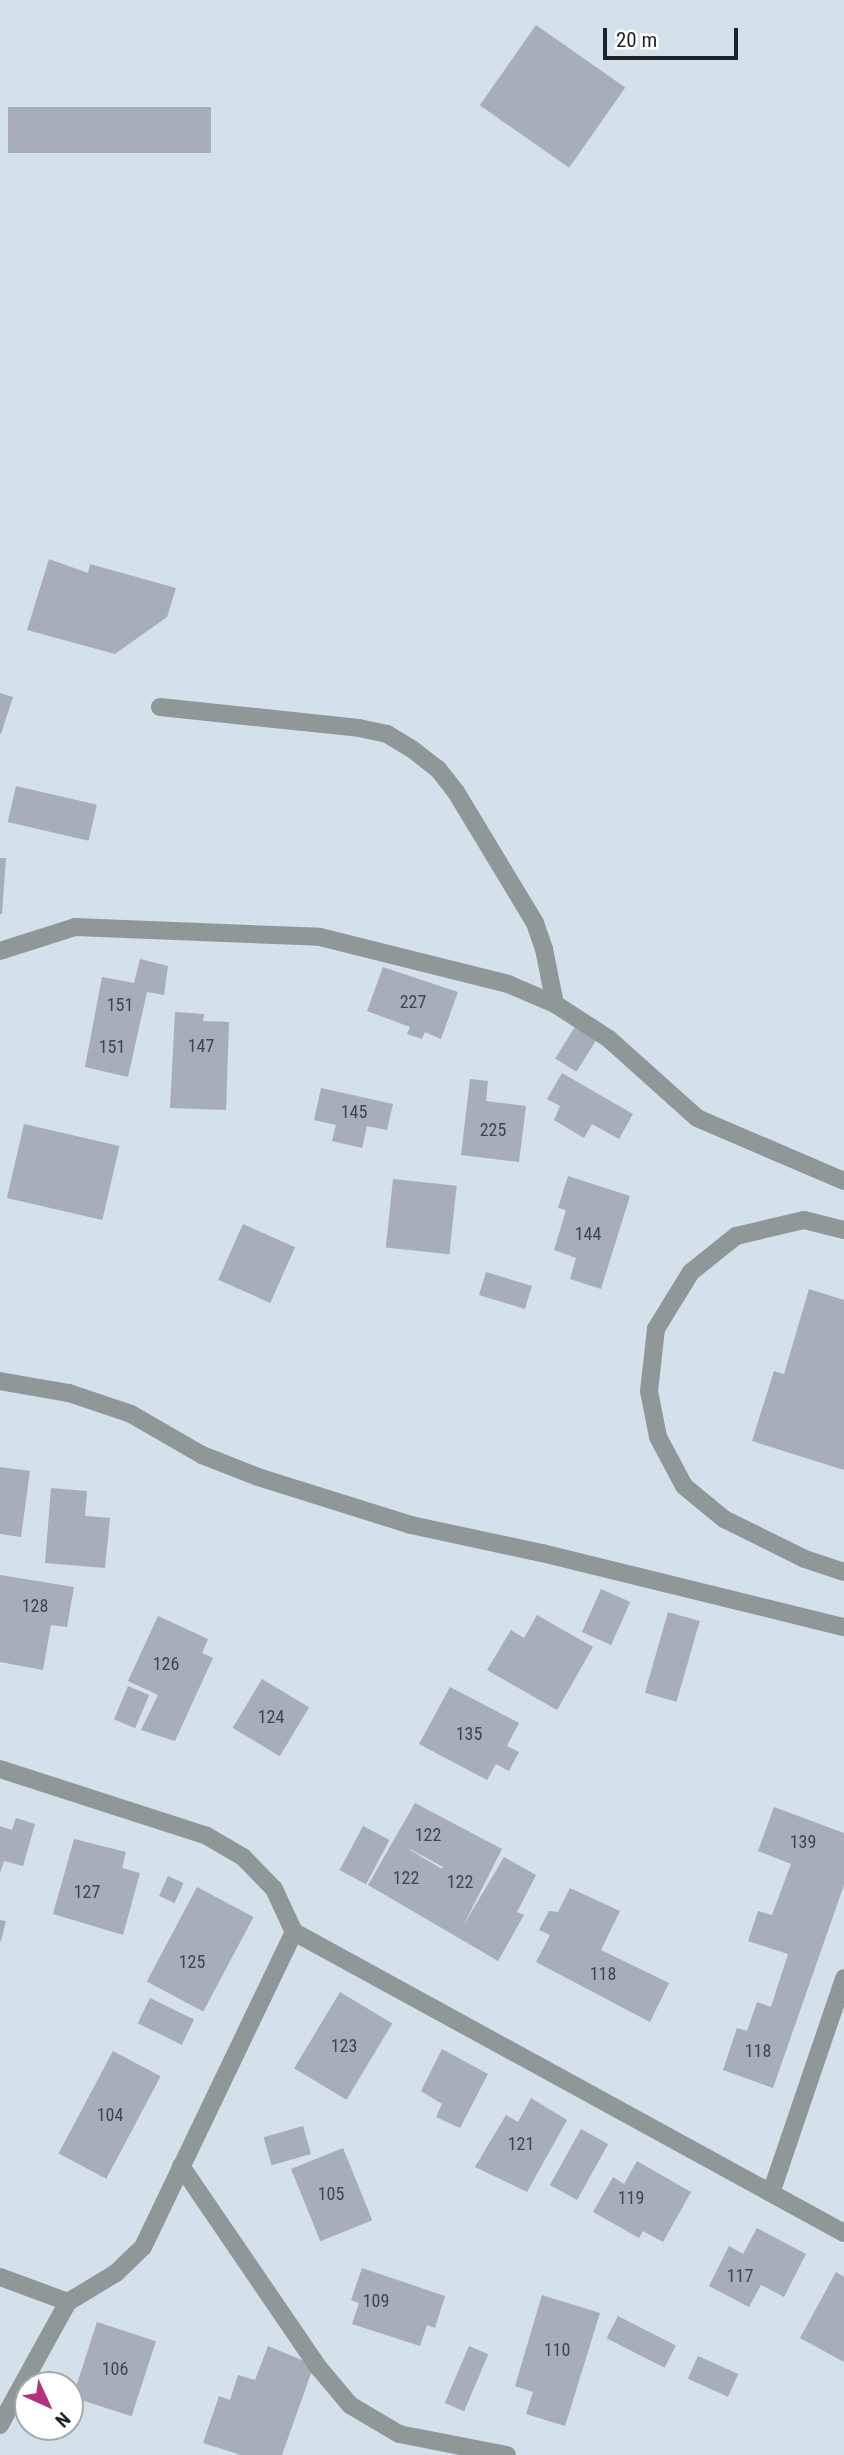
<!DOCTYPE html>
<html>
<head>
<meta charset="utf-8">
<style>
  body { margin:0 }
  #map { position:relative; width:844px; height:2455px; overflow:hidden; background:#d4e0ea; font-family:"Roboto Condensed",sans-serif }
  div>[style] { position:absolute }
  .building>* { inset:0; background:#a7adb9; transform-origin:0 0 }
  .minor>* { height:18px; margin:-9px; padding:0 9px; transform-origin:9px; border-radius:9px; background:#909799 }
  span { translate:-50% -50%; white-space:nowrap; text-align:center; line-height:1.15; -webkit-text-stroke:5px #fff; paint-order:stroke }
  .number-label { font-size:18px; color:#40464c }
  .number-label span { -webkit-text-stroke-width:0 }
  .north { position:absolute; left:14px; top:2371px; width:70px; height:70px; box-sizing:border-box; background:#fff; border:2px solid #a5a7a9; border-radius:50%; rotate:135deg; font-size:19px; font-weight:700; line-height:28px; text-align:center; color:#1e2327 }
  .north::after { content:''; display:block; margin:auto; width:24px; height:32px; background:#b5327a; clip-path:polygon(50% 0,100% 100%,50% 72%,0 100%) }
  .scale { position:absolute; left:603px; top:28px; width:135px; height:32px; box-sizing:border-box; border:4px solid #1e2327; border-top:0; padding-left:9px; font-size:21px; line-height:24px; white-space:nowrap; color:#1e2327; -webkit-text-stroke:5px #fff; paint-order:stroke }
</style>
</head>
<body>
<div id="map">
  <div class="building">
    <div style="left:536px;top:25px;width:109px;height:98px;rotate:35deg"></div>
    <div style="left:8px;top:107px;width:203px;height:46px"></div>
    <div style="clip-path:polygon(49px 559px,88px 573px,90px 564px,176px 588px,167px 617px,115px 654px,27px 630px)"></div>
    <div style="clip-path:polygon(0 693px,13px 697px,1px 734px,0 734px)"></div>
    <div style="left:16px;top:786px;width:83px;height:37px;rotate:13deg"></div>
    <div style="clip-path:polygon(0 858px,6px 858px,2px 914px,0 914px)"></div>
    <div style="clip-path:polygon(140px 959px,168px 966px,164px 995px,147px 992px,128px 1077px,85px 1067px,102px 977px,134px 983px)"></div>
    <div style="clip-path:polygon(383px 967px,458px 992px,441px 1039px,425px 1032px,422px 1039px,407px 1034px,410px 1027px,367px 1011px)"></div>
    <div style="clip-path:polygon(175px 1012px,204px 1014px,203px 1021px,229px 1022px,226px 1110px,170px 1108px)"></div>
    <div style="left:578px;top:1022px;width:25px;height:43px;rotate:32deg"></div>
    <div style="clip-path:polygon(562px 1073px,633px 1114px,619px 1139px,592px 1124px,584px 1138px,554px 1120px,560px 1106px,547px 1099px)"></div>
    <div style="clip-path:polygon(470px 1079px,488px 1081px,486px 1101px,526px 1106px,519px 1162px,461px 1155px)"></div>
    <div style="clip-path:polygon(321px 1088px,393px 1104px,387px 1130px,367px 1126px,362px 1148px,332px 1141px,336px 1125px,314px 1120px)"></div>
    <div style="left:24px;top:1124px;width:98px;height:76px;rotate:13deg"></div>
    <div style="clip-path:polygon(568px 1176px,630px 1196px,601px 1289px,570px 1279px,576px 1258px,554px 1250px,566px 1210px,558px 1208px)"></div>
    <div style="left:393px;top:1179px;width:64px;height:69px;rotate:6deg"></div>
    <div style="left:243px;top:1224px;width:57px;height:61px;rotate:24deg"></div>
    <div style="left:486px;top:1272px;width:48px;height:24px;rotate:17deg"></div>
    <div style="clip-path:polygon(809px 1289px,844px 1300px,844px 1470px,752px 1441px,774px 1371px,784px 1374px)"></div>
    <div style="clip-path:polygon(0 1467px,30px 1471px,21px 1537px,0 1534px)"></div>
    <div style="clip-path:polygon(51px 1488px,87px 1491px,85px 1516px,110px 1518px,105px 1568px,45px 1563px)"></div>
    <div style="clip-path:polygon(0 1575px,74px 1587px,67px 1627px,51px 1625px,43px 1670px,0 1662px)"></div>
    <div style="left:601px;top:1589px;width:32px;height:47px;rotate:24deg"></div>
    <div style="left:668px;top:1612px;width:33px;height:84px;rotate:16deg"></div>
    <div style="clip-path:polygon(537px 1615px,593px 1647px,557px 1710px,487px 1670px,511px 1630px,524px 1638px)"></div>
    <div style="clip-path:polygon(158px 1616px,208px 1639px,202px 1653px,213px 1658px,175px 1741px,141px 1730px,158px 1695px,128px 1681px)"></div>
    <div style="left:262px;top:1679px;width:55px;height:57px;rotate:31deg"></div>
    <div style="left:128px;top:1686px;width:23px;height:36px;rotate:23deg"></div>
    <div style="clip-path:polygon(450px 1687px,519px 1723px,507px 1746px,519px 1752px,509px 1771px,496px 1764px,487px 1780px,419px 1744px)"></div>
    <div style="clip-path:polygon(evenodd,415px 1803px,502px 1849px,463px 1926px,504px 1857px,536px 1875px,517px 1912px,524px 1915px,498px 1961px,368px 1885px,415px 1803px,410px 1849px,443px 1867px,442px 1869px,410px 1850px,410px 1849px)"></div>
    <div style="clip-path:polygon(774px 1807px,844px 1833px,844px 1885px,773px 2088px,723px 2070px,737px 2028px,747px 2031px,757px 2002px,771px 2007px,788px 1954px,748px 1941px,758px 1911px,772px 1915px,791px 1864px,758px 1851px)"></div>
    <div style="clip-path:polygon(16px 1818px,35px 1824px,23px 1866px,4px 1861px,0 1873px,0 1826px,12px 1830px)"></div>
    <div style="left:363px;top:1826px;width:30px;height:50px;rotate:28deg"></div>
    <div style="clip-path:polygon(74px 1839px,126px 1852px,122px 1868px,140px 1873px,123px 1935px,53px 1914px)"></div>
    <div style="left:168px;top:1876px;width:17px;height:22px;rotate:24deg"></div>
    <div style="left:197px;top:1887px;width:64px;height:107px;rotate:28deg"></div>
    <div style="clip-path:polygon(570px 1888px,620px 1911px,601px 1950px,669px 1983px,650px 2022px,536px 1962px,550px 1935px,539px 1930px,549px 1911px,558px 1912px)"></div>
    <div style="clip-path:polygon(0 1920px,6px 1921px,1px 1941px,0 1941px)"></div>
    <div style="left:340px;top:1992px;width:61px;height:89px;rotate:31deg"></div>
    <div style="left:150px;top:1998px;width:49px;height:28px;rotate:26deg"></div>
    <div style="clip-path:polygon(442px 2049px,488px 2074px,460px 2128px,436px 2117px,442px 2104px,421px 2091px)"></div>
    <div style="left:113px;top:2051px;width:54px;height:116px;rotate:28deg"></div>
    <div style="clip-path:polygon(531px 2098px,567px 2120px,527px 2192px,475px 2167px,506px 2115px,518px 2122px)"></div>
    <div style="left:303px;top:2126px;width:29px;height:41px;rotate:74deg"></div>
    <div style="left:581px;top:2129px;width:31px;height:64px;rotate:29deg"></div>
    <div style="left:343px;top:2148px;width:78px;height:56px;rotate:68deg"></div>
    <div style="clip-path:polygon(637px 2161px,691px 2192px,663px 2242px,643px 2231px,639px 2238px,593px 2212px,613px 2177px,624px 2184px)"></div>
    <div style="clip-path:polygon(757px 2228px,806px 2254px,784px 2297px,761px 2285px,749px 2307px,709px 2286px,729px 2246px,743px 2254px)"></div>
    <div style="clip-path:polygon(362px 2268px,445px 2296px,435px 2328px,427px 2325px,420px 2346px,352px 2324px,359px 2303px,351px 2300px)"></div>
    <div style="clip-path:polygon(836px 2272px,844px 2277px,844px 2362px,800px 2338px)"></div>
    <div style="clip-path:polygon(542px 2295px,600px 2313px,565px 2426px,526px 2414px,533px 2392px,515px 2386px)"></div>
    <div style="left:618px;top:2316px;width:65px;height:25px;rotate:27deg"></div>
    <div style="left:97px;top:2322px;width:62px;height:79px;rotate:18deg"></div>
    <div style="clip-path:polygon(268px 2346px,314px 2365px,282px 2455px,241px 2455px,203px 2443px,219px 2396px,230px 2400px,238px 2375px,255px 2380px)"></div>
    <div style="left:469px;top:2346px;width:21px;height:62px;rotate:23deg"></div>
    <div style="left:698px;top:2356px;width:44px;height:25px;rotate:24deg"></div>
  </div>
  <div class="minor">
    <div style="left:160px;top:707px;width:200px;rotate:6deg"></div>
    <div style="left:359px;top:728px;width:29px;rotate:12deg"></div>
    <div style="left:387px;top:734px;width:29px;rotate:31deg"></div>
    <div style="left:412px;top:749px;width:33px;rotate:38deg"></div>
    <div style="left:438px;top:769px;width:29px;rotate:52deg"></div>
    <div style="left:456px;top:792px;width:153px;rotate:58.9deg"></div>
    <div style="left:535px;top:923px;width:28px;rotate:71deg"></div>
    <div style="left:544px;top:949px;width:56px;rotate:78.7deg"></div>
    <div style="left:0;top:951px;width:79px;rotate:-17.7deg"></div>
    <div style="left:75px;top:927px;width:245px;rotate:2.3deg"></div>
    <div style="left:320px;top:937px;width:194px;rotate:14deg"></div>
    <div style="left:508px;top:984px;width:51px;rotate:23.1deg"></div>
    <div style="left:555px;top:1004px;width:64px;rotate:32.9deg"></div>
    <div style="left:609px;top:1039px;width:118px;rotate:41.9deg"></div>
    <div style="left:697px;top:1118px;width:160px;rotate:23.2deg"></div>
    <div style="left:844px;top:1230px;width:41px;rotate:-166deg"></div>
    <div style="left:804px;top:1220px;width:70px;rotate:166.8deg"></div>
    <div style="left:736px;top:1236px;width:58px;rotate:141.3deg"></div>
    <div style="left:691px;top:1272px;width:67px;rotate:121.6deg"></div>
    <div style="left:656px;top:1329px;width:62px;rotate:96.4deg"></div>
    <div style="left:649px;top:1391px;width:47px;rotate:78.9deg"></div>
    <div style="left:658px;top:1437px;width:55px;rotate:62deg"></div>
    <div style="left:684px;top:1486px;width:52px;rotate:39.5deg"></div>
    <div style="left:724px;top:1519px;width:90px;rotate:26.3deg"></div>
    <div style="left:805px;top:1559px;width:41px;rotate:18.4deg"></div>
    <div style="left:0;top:1381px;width:70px;rotate:9.9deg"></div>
    <div style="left:69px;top:1393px;width:65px;rotate:18.7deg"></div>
    <div style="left:131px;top:1414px;width:82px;rotate:30deg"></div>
    <div style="left:202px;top:1455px;width:60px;rotate:21.4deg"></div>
    <div style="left:258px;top:1477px;width:160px;rotate:17.4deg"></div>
    <div style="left:411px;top:1525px;width:134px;rotate:12.1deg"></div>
    <div style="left:542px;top:1553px;width:311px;rotate:13.8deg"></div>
    <div style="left:0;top:1769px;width:218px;rotate:17.9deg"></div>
    <div style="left:207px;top:1836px;width:42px;rotate:30.3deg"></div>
    <div style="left:243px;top:1857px;width:45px;rotate:45.9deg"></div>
    <div style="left:274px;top:1889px;width:47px;rotate:65.1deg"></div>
    <div style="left:294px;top:1932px;width:627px;rotate:28.69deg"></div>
    <div style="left:181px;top:2166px;width:245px;rotate:55.7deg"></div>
    <div style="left:319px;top:2368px;width:48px;rotate:50deg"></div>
    <div style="left:350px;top:2405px;width:57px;rotate:30.6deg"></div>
    <div style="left:399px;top:2434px;width:110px;rotate:11deg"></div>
    <div style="left:771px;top:2193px;width:227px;rotate:-71.2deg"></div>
    <div style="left:0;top:2277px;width:72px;rotate:20.2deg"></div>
    <div style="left:0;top:2425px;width:141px;rotate:-61.1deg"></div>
    <div style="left:68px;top:2302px;width:56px;rotate:-31.1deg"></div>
    <div style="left:116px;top:2273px;width:37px;rotate:-44deg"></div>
    <div style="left:143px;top:2247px;width:349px;rotate:-64.4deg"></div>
  </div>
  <div class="number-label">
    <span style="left:413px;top:1002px">227</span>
    <span style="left:120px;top:1005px">151</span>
    <span style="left:201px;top:1046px">147</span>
    <span style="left:112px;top:1047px">151</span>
    <span style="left:354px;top:1112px">145</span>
    <span style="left:493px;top:1130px">225</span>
    <span style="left:588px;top:1234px">144</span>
    <span style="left:35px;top:1606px">128</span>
    <span style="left:166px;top:1664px">126</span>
    <span style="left:271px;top:1717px">124</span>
    <span style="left:469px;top:1734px">135</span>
    <span style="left:428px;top:1835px">122</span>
    <span style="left:803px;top:1842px">139</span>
    <span style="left:406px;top:1878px">122</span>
    <span style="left:460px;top:1882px">122</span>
    <span style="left:87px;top:1892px">127</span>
    <span style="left:192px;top:1962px">125</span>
    <span style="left:603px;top:1974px">118</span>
    <span style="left:344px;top:2046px">123</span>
    <span style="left:758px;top:2051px">118</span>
    <span style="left:110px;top:2115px">104</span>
    <span style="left:521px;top:2144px">121</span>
    <span style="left:331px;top:2194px">105</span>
    <span style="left:631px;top:2198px">119</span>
    <span style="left:740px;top:2276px">117</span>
    <span style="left:376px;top:2301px">109</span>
    <span style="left:557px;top:2350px">110</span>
    <span style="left:115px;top:2369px">106</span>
  </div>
  <div class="north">N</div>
  <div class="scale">20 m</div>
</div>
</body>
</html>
